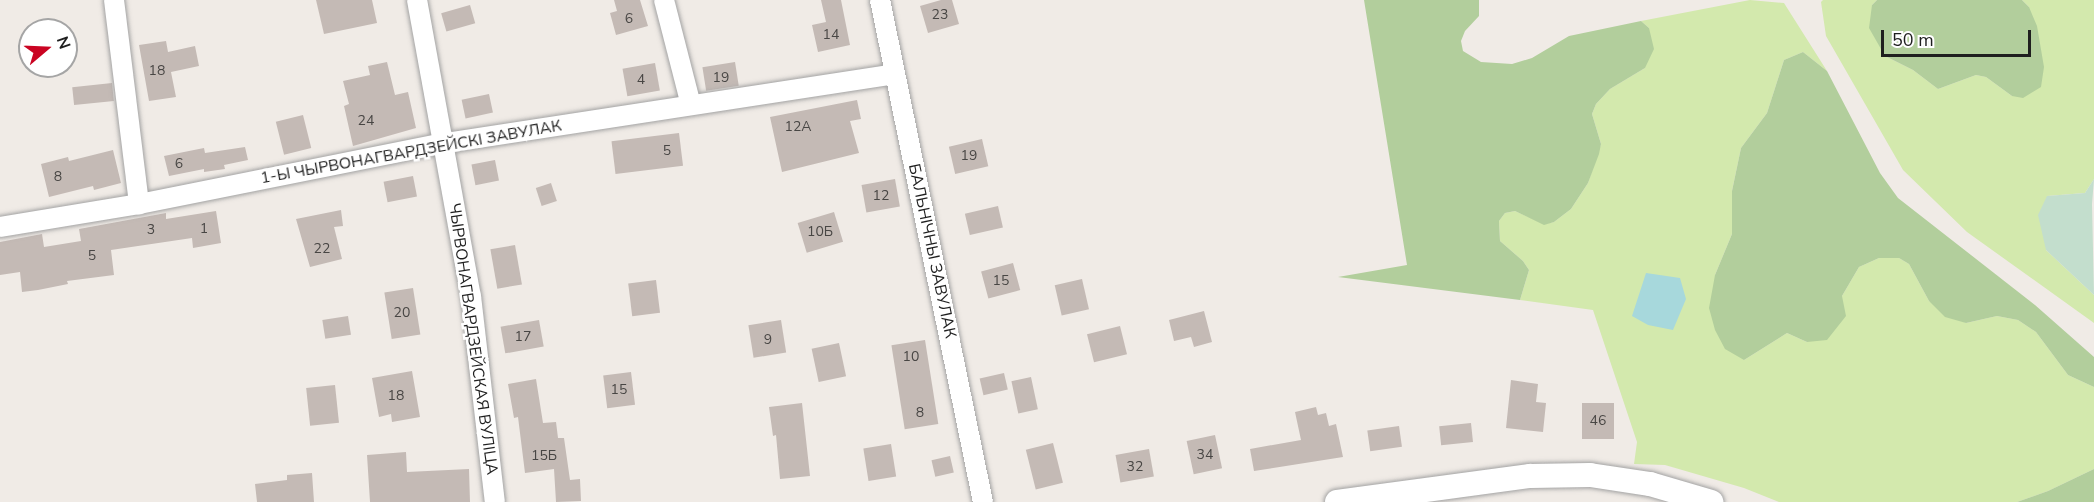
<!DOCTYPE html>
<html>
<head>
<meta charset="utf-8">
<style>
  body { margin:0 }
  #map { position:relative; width:2094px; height:502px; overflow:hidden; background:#f0ebe6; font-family:"Nunito Sans",sans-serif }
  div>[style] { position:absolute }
  .grass>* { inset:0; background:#d3e9ad }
  .forest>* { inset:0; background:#b2ce9c }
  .wetland>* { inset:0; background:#c3decd }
  .water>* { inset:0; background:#a7d8dc }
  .building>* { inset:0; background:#c4bab5; transform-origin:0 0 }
  .roads { filter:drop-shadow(0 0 2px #a3a3a3) drop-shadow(0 0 2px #a3a3a3) }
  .minor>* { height:20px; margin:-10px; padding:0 10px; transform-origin:10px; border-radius:10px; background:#fff }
  .tertiary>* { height:24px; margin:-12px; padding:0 12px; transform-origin:12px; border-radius:12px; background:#fff }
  span { translate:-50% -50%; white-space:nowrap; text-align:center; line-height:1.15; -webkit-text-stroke:5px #fff; paint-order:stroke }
  .number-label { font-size:14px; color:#484644 }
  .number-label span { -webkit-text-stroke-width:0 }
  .street-label { font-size:16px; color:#1f1f1f }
  .north { position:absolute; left:18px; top:18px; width:60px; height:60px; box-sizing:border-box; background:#fff; border:2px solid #a5a5a5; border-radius:50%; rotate:71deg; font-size:16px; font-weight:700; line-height:24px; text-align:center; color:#1f1f1f }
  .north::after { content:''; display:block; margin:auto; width:21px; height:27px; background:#ca0422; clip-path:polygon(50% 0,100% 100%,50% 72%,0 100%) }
  .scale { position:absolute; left:1881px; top:30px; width:150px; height:27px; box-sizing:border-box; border:3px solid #1f1f1f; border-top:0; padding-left:8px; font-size:18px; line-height:21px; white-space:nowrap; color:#1f1f1f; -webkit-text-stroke:4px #fff; paint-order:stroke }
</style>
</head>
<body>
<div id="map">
  <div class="grass">
    <div style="clip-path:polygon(1750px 0,1784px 3px,1827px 71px,1803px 52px,1784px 60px,1767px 113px,1741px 148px,1732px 191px,1732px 234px,1715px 275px,1744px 360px,1787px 333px,1807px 342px,1842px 296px,1859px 267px,1879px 258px,1899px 258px,1909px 264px,1929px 301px,1966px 323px,1997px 316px,2018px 320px,2036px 332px,2068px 375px,2094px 387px,2094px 469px,2048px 491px,2017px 502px,1779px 502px,1744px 488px,1665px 465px,1634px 464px,1637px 442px,1593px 310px,1520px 300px,1529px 270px,1523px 261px,1500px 241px,1499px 221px,1505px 213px,1515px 211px,1544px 224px,1554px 222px,1571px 209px,1588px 183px,1601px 144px,1592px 114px,1596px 104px,1610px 89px,1645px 68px,1649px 28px,1641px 21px)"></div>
    <div style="clip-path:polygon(1823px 0,1877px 0,1872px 5px,1885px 56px,1913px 70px,1938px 89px,1976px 75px,1986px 77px,2012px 96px,2029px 7px,2022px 0,2094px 0,2094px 179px,2085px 193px,2047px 196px,2046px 250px,2094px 295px,2094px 323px,1967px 232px,1903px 170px,1826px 36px,1821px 2px)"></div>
  </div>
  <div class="forest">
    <div style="clip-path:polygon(1364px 0,1479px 0,1479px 16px,1465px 31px,1461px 41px,1463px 51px,1481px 62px,1512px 64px,1532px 58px,1569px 36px,1641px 21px,1649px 28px,1654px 49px,1645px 68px,1610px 89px,1596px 104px,1592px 114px,1601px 144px,1599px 154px,1588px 183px,1571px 209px,1554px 222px,1544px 225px,1515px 211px,1505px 213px,1499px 221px,1500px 241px,1523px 261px,1529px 270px,1520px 300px,1338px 277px,1407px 265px)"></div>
    <div style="clip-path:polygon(1877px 0,2022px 0,2029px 7px,2037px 26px,2044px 67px,2041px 87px,2023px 98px,2012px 96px,1986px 77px,1976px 75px,1938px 89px,1913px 70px,1885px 56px,1869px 28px,1872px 5px)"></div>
    <div style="clip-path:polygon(1803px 52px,1827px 71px,1880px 173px,1898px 198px,2035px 305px,2094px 357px,2094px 387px,2068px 375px,2036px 332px,2018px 320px,1997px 316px,1966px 323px,1945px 317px,1929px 301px,1909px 264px,1899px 258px,1879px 258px,1859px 267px,1842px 296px,1846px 316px,1827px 340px,1807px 342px,1787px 333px,1744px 360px,1725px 349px,1715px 330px,1709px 308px,1715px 275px,1732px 234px,1732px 191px,1741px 148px,1767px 113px,1784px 60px)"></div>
    <div style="clip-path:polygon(2094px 469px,2094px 502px,2017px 502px,2048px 491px)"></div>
  </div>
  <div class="wetland">
    <div style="clip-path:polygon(2094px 179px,2092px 204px,2094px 295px,2046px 250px,2038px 215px,2047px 196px,2085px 193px)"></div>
  </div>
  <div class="water">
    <div style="clip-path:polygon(1646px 273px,1680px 278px,1686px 299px,1673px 330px,1648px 325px,1632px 316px)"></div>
  </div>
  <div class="building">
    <div style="clip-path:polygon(316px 0,372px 0,377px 23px,324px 34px)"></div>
    <div style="clip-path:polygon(614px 0,640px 0,648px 26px,616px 35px,610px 13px,617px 11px)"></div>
    <div style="clip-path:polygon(821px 0,841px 0,850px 45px,818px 52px,812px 25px,826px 22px)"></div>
    <div style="clip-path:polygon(941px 0,952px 0,959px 24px,928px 33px,920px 6px)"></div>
    <div style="left:470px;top:5px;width:19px;height:30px;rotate:74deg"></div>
    <div style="clip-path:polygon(166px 41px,168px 52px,195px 46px,199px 66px,171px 72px,176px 97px,149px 101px,139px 45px)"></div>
    <div style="clip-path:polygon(387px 62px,395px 95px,408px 92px,416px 128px,353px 146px,344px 106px,349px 104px,343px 81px,370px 75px,368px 66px)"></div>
    <div style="left:735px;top:62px;width:24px;height:33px;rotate:81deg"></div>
    <div style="left:655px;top:63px;width:28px;height:33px;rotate:80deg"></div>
    <div style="left:112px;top:83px;width:18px;height:40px;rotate:84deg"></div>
    <div style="left:489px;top:94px;width:19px;height:28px;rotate:78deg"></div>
    <div style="clip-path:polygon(857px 100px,861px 119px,850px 121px,859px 153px,782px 172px,770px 117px)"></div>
    <div style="left:303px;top:115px;width:34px;height:28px;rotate:76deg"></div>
    <div style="left:679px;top:133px;width:33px;height:68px;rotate:83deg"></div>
    <div style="left:982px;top:139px;width:28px;height:34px;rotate:77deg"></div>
    <div style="clip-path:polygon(245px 147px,248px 160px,224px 165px,225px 169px,204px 172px,204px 169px,169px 176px,164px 156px,204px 148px,205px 153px)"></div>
    <div style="clip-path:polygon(113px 150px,121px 183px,94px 190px,93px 186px,49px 197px,41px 164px,68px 157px,69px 161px)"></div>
    <div style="left:495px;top:160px;width:21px;height:24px;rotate:79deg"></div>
    <div style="left:413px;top:176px;width:21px;height:30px;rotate:79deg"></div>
    <div style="left:895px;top:179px;width:28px;height:34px;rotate:80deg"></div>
    <div style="left:551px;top:183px;width:19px;height:16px;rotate:72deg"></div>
    <div style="left:998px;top:206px;width:22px;height:34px;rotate:77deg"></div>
    <div style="clip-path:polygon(341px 210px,343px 226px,334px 227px,342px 259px,310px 267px,296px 219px)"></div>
    <div style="clip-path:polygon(216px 211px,221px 243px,193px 248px,192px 238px,111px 250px,114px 275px,67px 281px,68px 284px,38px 290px,22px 292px,20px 272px,0 275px,0 242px,42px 234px,44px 247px,81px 241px,79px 229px,166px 213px,166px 219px)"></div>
    <div style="left:834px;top:212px;width:31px;height:38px;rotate:73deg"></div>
    <div style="left:515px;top:245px;width:40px;height:25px;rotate:80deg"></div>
    <div style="left:1013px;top:263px;width:28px;height:33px;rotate:75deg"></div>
    <div style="left:1082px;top:279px;width:31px;height:28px;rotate:77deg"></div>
    <div style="left:656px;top:280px;width:33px;height:28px;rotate:83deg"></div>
    <div style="left:413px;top:288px;width:47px;height:29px;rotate:81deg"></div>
    <div style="clip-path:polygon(1204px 311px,1212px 342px,1194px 347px,1191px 337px,1174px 341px,1169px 320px)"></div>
    <div style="left:348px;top:316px;width:19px;height:26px;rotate:81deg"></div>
    <div style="left:539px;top:320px;width:27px;height:39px;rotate:80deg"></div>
    <div style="left:781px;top:320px;width:33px;height:33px;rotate:81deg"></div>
    <div style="left:1120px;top:326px;width:29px;height:34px;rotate:76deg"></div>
    <div style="left:925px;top:340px;width:85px;height:34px;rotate:81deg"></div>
    <div style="left:839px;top:343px;width:34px;height:28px;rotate:78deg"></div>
    <div style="clip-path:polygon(412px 371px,420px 417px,392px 422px,391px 414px,379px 417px,372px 378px)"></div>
    <div style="left:631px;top:372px;width:33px;height:28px;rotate:83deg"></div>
    <div style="left:1004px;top:373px;width:17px;height:25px;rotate:77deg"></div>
    <div style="left:1031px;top:377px;width:33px;height:20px;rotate:78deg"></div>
    <div style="clip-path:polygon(536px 379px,543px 423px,556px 422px,558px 438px,564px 438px,570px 480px,580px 479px,581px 501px,556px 502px,554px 469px,525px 473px,518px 417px,514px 418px,508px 384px)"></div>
    <div style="clip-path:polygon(1511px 380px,1538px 384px,1536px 402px,1546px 403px,1543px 432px,1506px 428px)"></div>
    <div style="left:335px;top:385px;width:38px;height:29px;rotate:84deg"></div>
    <div style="clip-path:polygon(802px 403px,810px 476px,780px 479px,776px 435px,773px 436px,769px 407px)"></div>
    <div style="left:1582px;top:403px;width:32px;height:36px"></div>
    <div style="clip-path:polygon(1316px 407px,1318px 415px,1326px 413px,1329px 426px,1336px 424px,1343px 457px,1254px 471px,1250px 449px,1301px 440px,1295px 412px)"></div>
    <div style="left:1471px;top:423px;width:19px;height:32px;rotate:84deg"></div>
    <div style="left:1399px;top:426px;width:21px;height:32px;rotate:82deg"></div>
    <div style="left:1215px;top:435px;width:34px;height:29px;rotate:78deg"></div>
    <div style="left:1053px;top:443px;width:41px;height:28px;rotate:76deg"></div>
    <div style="left:891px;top:444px;width:33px;height:28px;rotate:81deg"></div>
    <div style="left:1149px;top:449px;width:28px;height:34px;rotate:80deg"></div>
    <div style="clip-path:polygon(406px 452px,407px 472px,469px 469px,470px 502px,370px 502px,367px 455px)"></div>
    <div style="left:950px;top:456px;width:17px;height:19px;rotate:77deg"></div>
    <div style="clip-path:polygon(312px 473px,314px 502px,257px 502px,255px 484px,287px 480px,287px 475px)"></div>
  </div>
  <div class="roads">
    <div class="minor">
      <div style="left:114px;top:0;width:206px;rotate:83deg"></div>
      <div style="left:417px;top:0;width:301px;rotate:79.7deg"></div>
      <div style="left:471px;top:296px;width:207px;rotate:83.4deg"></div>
      <div style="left:664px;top:0;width:108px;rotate:75.6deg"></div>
      <div style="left:880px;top:0;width:512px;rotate:78.41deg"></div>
      <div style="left:0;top:227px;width:141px;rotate:-9.4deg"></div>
      <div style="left:139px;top:204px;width:312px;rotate:-11.3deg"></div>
      <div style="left:445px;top:143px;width:455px;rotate:-8.7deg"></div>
    </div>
    <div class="tertiary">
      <div style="left:1337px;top:502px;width:195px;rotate:-7.7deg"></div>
      <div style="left:1530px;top:476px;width:60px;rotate:-1deg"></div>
      <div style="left:1590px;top:475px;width:61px;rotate:8.5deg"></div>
      <div style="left:1650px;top:484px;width:64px;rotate:16.4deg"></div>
    </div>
  </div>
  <div class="number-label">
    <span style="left:940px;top:15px">23</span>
    <span style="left:629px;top:19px">6</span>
    <span style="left:831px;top:35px">14</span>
    <span style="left:157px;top:71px">18</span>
    <span style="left:721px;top:78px">19</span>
    <span style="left:641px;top:80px">4</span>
    <span style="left:366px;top:121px">24</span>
    <span style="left:798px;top:127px">12А</span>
    <span style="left:667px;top:151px">5</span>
    <span style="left:969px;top:156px">19</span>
    <span style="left:179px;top:164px">6</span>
    <span style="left:58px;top:177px">8</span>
    <span style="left:881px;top:196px">12</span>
    <span style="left:204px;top:229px">1</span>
    <span style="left:151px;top:230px">3</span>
    <span style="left:820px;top:232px">10Б</span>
    <span style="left:322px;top:249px">22</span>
    <span style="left:92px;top:256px">5</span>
    <span style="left:1001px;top:281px">15</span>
    <span style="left:402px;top:313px">20</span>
    <span style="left:523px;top:337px">17</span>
    <span style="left:768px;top:340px">9</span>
    <span style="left:911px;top:357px">10</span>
    <span style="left:619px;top:390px">15</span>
    <span style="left:396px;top:396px">18</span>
    <span style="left:920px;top:413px">8</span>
    <span style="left:1598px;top:421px">46</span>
    <span style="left:1205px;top:455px">34</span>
    <span style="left:544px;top:456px">15Б</span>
    <span style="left:1135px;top:467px">32</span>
  </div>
  <div class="street-label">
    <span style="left:411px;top:152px;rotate:-10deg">1-Ы ЧЫРВОНАГВАРДЗЕЙСКІ ЗАВУЛАК</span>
    <span style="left:932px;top:251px;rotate:78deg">БАЛЬНІЧНЫ ЗАВУЛАК</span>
    <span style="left:473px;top:339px;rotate:82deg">ЧЫРВОНАГВАРДЗЕЙСКАЯ ВУЛІЦА</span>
  </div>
  <div class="north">N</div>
  <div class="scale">50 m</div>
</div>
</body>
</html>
